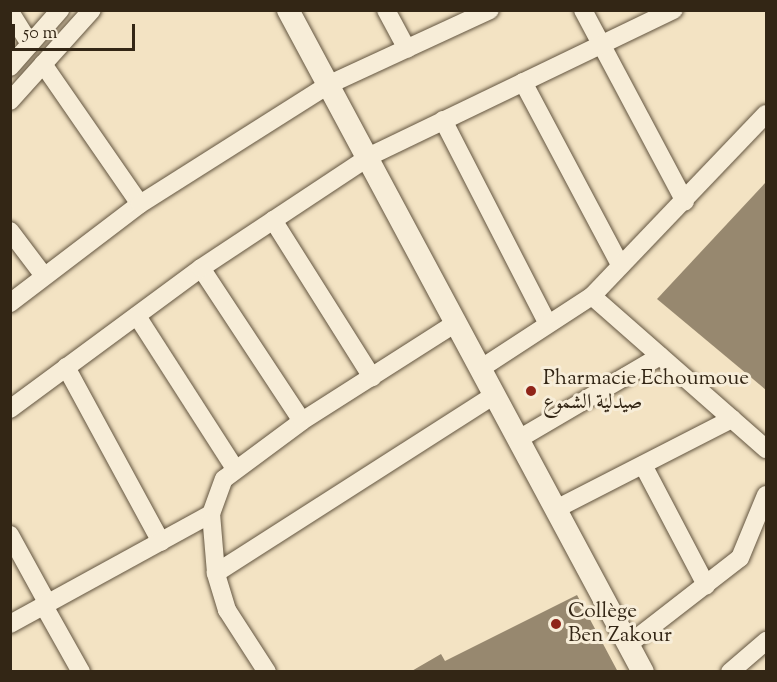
<!DOCTYPE html>
<html>
<head>
<meta charset="utf-8">
<style>
  body { margin:0 }
  #map { position:relative; width:777px; height:682px; overflow:hidden; background:#f3e3c3; font-family:"Sorts Mill Goudy",Amiri,serif }
  div>[style] { position:absolute }
  .building>* { inset:0; background:#97886f }
  .roads { filter:drop-shadow(0 0 2px #635540) drop-shadow(0 0 2px #635540) }
  .minor>* { height:18px; margin:-9px; padding:0 9px; transform-origin:9px; border-radius:9px; background:#f7edd8 }
  .tertiary>* { height:22px; margin:-11px; padding:0 11px; transform-origin:11px; border-radius:11px; background:#f7edd8 }
  .dots>* { width:16px; height:16px; translate:-50% -50%; box-sizing:border-box; border:3px solid #f7edd8; border-radius:50% }
  span { translate:-50% -50%; white-space:nowrap; text-align:center; line-height:1.15; -webkit-text-stroke:6px #f7edd8; paint-order:stroke }
  .poi-label { font-size:21px; color:#332615 }
  .left { translate:0 -50%; text-align:left }
  .frame { position:absolute; inset:0; border:12px solid #332615; pointer-events:none }
  .scale { position:absolute; left:12px; top:24px; width:123px; height:27px; box-sizing:border-box; border:3px solid #332615; border-top:0; padding-left:8px; font-size:18px; line-height:21px; white-space:nowrap; color:#332615; -webkit-text-stroke:4px #f7edd8; paint-order:stroke }
</style>
</head>
<body>
<div id="map">
  <div class="building">
    <div style="clip-path:polygon(766px 182px,766px 390px,657px 299px)"></div>
    <div style="clip-path:polygon(577px 595px,618px 672px,410px 672px,441px 654px,445px 661px)"></div>
  </div>
  <div class="roads">
    <div class="minor">
      <div style="left:386px;top:10px;width:44px;rotate:61.7deg"></div>
      <div style="left:583px;top:10px;width:217px;rotate:62deg"></div>
      <div style="left:10px;top:12px;width:38px;rotate:58deg"></div>
      <div style="left:43px;top:64px;width:170px;rotate:55.3deg"></div>
      <div style="left:10px;top:67px;width:76px;rotate:-48.7deg"></div>
      <div style="left:523px;top:82px;width:208px;rotate:62deg"></div>
      <div style="left:10px;top:101px;width:122px;rotate:-48deg"></div>
      <div style="left:443px;top:120px;width:229px;rotate:62.8deg"></div>
      <div style="left:273px;top:220px;width:186px;rotate:57.8deg"></div>
      <div style="left:10px;top:231px;width:56px;rotate:52.9deg"></div>
      <div style="left:201px;top:268px;width:183px;rotate:56.6deg"></div>
      <div style="left:592px;top:296px;width:232px;rotate:41.3deg"></div>
      <div style="left:10px;top:303px;width:163px;rotate:-37.3deg"></div>
      <div style="left:140px;top:204px;width:225px;rotate:-32.3deg"></div>
      <div style="left:330px;top:84px;width:176px;rotate:-24.8deg"></div>
      <div style="left:137px;top:316px;width:179px;rotate:57.3deg"></div>
      <div style="left:66px;top:367px;width:199px;rotate:61.5deg"></div>
      <div style="left:480px;top:369px;width:134px;rotate:-33.1deg"></div>
      <div style="left:592px;top:296px;width:252px;rotate:-46.3deg"></div>
      <div style="left:10px;top:409px;width:237px;rotate:-36.4deg"></div>
      <div style="left:201px;top:268px;width:203px;rotate:-33.5deg"></div>
      <div style="left:370px;top:156px;width:337px;rotate:-25.7deg"></div>
      <div style="left:517px;top:440px;width:166px;rotate:-30.4deg"></div>
      <div style="left:643px;top:465px;width:136px;rotate:62.3deg"></div>
      <div style="left:556px;top:509px;width:198px;rotate:-27.1deg"></div>
      <div style="left:10px;top:535px;width:79px;rotate:61.2deg"></div>
      <div style="left:216px;top:573px;width:330px;rotate:-32.6deg"></div>
      <div style="left:44px;top:606px;width:76px;rotate:60.7deg"></div>
      <div style="left:10px;top:624px;width:229px;rotate:-28.7deg"></div>
      <div style="left:629px;top:644px;width:140px;rotate:-37.8deg"></div>
      <div style="left:740px;top:558px;width:68px;rotate:-67.6deg"></div>
      <div style="left:267px;top:672px;width:74px;rotate:-122.8deg"></div>
      <div style="left:227px;top:610px;width:39px;rotate:-107deg"></div>
      <div style="left:216px;top:573px;width:59px;rotate:-94.8deg"></div>
      <div style="left:211px;top:514px;width:37px;rotate:-70deg"></div>
      <div style="left:224px;top:479px;width:97px;rotate:-36.6deg"></div>
      <div style="left:302px;top:421px;width:183px;rotate:-32.5deg"></div>
      <div style="left:730px;top:672px;width:48px;rotate:-40.7deg"></div>
    </div>
    <div class="tertiary">
      <div style="left:288px;top:10px;width:751px;rotate:61.8deg"></div>
    </div>
  </div>
  <div class="dots">
    <div style="left:531px;top:391px;background:#8f2418"></div>
    <div style="left:556px;top:624px;background:#8f2418"></div>
  </div>
  <div class="poi-label">
    <span class="left" style="left:543px;top:391px">Pharmacie Echoumoue<br>صيدلية الشموع</span>
    <span class="left" style="left:568px;top:624px">Collège<br>Ben Zakour</span>
  </div>
  <div class="frame"></div>
  <div class="scale">50 m</div>
</div>
</body>
</html>
